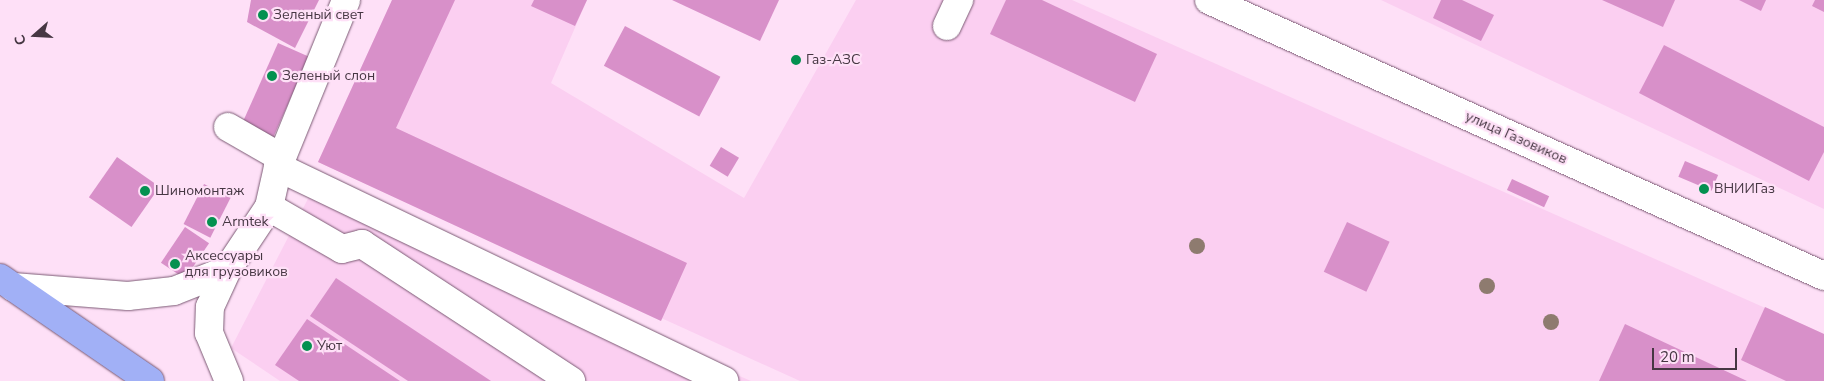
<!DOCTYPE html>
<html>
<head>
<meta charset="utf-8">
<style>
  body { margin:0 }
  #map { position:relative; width:1824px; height:381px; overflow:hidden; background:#fee0f7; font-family:"Nunito Sans",sans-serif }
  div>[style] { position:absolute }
  .built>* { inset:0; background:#fbcff1 }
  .building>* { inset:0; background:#d890c9; transform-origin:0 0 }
  .roads { filter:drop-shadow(0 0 1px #7b5a74) drop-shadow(0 0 1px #7b5a74) }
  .minor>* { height:28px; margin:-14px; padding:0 14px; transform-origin:14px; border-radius:14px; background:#fff }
  .highway>* { height:28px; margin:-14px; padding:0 14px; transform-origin:14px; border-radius:14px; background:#a1b0f6 }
  .trees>* { width:16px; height:16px; margin:-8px; border-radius:50%; background:#8e7b6f }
  .dots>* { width:14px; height:14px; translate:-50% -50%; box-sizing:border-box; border:2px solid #fee0f7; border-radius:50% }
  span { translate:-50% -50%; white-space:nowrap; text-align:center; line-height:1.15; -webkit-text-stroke:4.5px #fee0f7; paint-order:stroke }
  .poi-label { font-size:14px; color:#463743 }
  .left { translate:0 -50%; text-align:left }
  .street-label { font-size:14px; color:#463743 }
  .north { position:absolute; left:10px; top:10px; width:50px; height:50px; -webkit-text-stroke:4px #fee0f7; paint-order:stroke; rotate:251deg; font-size:14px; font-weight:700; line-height:20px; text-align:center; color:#463743 }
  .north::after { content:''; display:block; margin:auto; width:18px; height:22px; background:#463743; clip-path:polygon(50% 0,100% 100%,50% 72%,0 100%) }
  .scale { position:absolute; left:1652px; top:348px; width:85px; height:22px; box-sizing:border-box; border:2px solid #463743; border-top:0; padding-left:6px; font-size:15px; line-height:18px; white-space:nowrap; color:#463743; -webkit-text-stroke:4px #fee0f7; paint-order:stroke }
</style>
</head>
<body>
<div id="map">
  <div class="built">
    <div style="clip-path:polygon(392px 0,587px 0,551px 83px,744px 198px,856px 0,1072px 0,1824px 334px,1824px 381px,800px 381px,318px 162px)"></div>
    <div style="clip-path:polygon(1381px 0,1824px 0,1824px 209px)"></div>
    <div style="clip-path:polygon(313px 189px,751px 381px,280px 381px,231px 348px)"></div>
  </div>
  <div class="building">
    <div style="clip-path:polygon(251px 0,319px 0,295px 48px,247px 22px)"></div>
    <div style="clip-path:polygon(392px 0,455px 0,396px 128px,687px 263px,661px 321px,318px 162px)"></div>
    <div style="clip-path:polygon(534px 0,587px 0,575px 26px,531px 6px)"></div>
    <div style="clip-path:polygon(672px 0,779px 0,760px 41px)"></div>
    <div style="clip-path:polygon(1006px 0,1042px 0,1157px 54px,1135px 102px,990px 34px)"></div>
    <div style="clip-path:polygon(1441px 0,1462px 0,1494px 15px,1481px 41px,1433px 18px)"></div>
    <div style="clip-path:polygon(1602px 0,1675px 0,1663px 27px)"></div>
    <div style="clip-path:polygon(1739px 0,1766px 0,1761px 11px)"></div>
    <div style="clip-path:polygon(1815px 0,1824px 0,1824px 12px,1812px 6px)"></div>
    <div style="left:625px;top:26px;width:108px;height:45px;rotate:28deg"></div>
    <div style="left:278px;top:43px;width:34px;height:97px;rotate:24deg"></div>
    <div style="clip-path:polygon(1664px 45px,1824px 127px,1824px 152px,1809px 181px,1639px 93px)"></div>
    <div style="left:721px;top:147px;width:21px;height:22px;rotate:31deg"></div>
    <div style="left:117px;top:157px;width:52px;height:49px;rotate:35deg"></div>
    <div style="left:1685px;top:161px;width:36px;height:17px;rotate:23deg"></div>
    <div style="left:1512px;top:179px;width:41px;height:12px;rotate:25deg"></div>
    <div style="left:204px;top:184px;width:30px;height:45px;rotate:27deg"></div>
    <div style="left:1347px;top:222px;width:47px;height:55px;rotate:25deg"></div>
    <div style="left:185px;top:227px;width:29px;height:43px;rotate:34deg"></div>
    <div style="clip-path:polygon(336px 278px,491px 381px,408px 381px,310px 316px)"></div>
    <div style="clip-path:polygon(1765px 307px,1824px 334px,1824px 381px,1786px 381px,1741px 360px)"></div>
    <div style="clip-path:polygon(307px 319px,400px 381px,299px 381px,275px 365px)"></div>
    <div style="clip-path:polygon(1625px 324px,1747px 381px,1599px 381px)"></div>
  </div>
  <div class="roads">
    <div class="minor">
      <div style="left:1209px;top:0;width:674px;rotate:24.17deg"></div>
      <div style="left:947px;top:26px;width:29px;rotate:-65deg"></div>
      <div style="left:228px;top:127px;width:62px;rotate:29.9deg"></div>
      <div style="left:278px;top:167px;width:495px;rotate:25.6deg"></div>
      <div style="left:269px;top:207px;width:84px;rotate:29.9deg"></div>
      <div style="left:342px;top:249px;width:21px;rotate:-14deg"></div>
      <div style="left:362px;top:244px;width:250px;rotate:33.2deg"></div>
      <div style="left:13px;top:287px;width:115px;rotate:4.5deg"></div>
      <div style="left:128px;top:296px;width:46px;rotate:-6.2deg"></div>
      <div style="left:174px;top:291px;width:57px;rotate:-21.6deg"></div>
      <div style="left:229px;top:381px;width:52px;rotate:-112.6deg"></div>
      <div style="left:209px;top:333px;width:26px;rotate:-88deg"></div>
      <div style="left:210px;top:307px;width:41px;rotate:-65.3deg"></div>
      <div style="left:227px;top:270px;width:76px;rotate:-56.3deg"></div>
      <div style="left:269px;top:207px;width:41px;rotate:-77.3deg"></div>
      <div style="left:278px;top:167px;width:180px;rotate:-67.8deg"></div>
    </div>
    <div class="highway">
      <div style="left:0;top:278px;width:182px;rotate:34.5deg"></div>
    </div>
  </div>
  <div class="trees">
    <div style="left:1197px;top:246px"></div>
    <div style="left:1487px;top:286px"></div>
    <div style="left:1551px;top:322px"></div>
  </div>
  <div class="dots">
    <div style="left:263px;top:15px;background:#049150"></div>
    <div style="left:796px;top:60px;background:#049150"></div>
    <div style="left:272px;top:76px;background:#049150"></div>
    <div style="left:1704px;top:189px;background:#049150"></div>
    <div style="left:145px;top:191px;background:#049150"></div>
    <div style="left:212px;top:222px;background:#049150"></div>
    <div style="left:175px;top:264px;background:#049150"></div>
    <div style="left:307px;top:346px;background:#049150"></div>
  </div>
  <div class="poi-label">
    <span class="left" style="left:273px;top:15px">Зеленый свет</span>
    <span class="left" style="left:806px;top:60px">Газ-АЗС</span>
    <span class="left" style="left:282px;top:76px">Зеленый слон</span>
    <span class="left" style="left:1714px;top:189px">ВНИИГаз</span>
    <span class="left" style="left:155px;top:191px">Шиномонтаж</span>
    <span class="left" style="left:222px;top:222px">Armtek</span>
    <span class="left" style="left:185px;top:264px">Аксессуары<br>для грузовиков</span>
    <span class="left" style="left:317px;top:346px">Уют</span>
  </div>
  <div class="street-label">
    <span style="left:1516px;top:138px;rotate:24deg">улица Газовиков</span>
  </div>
  <div class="north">С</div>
  <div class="scale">20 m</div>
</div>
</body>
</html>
